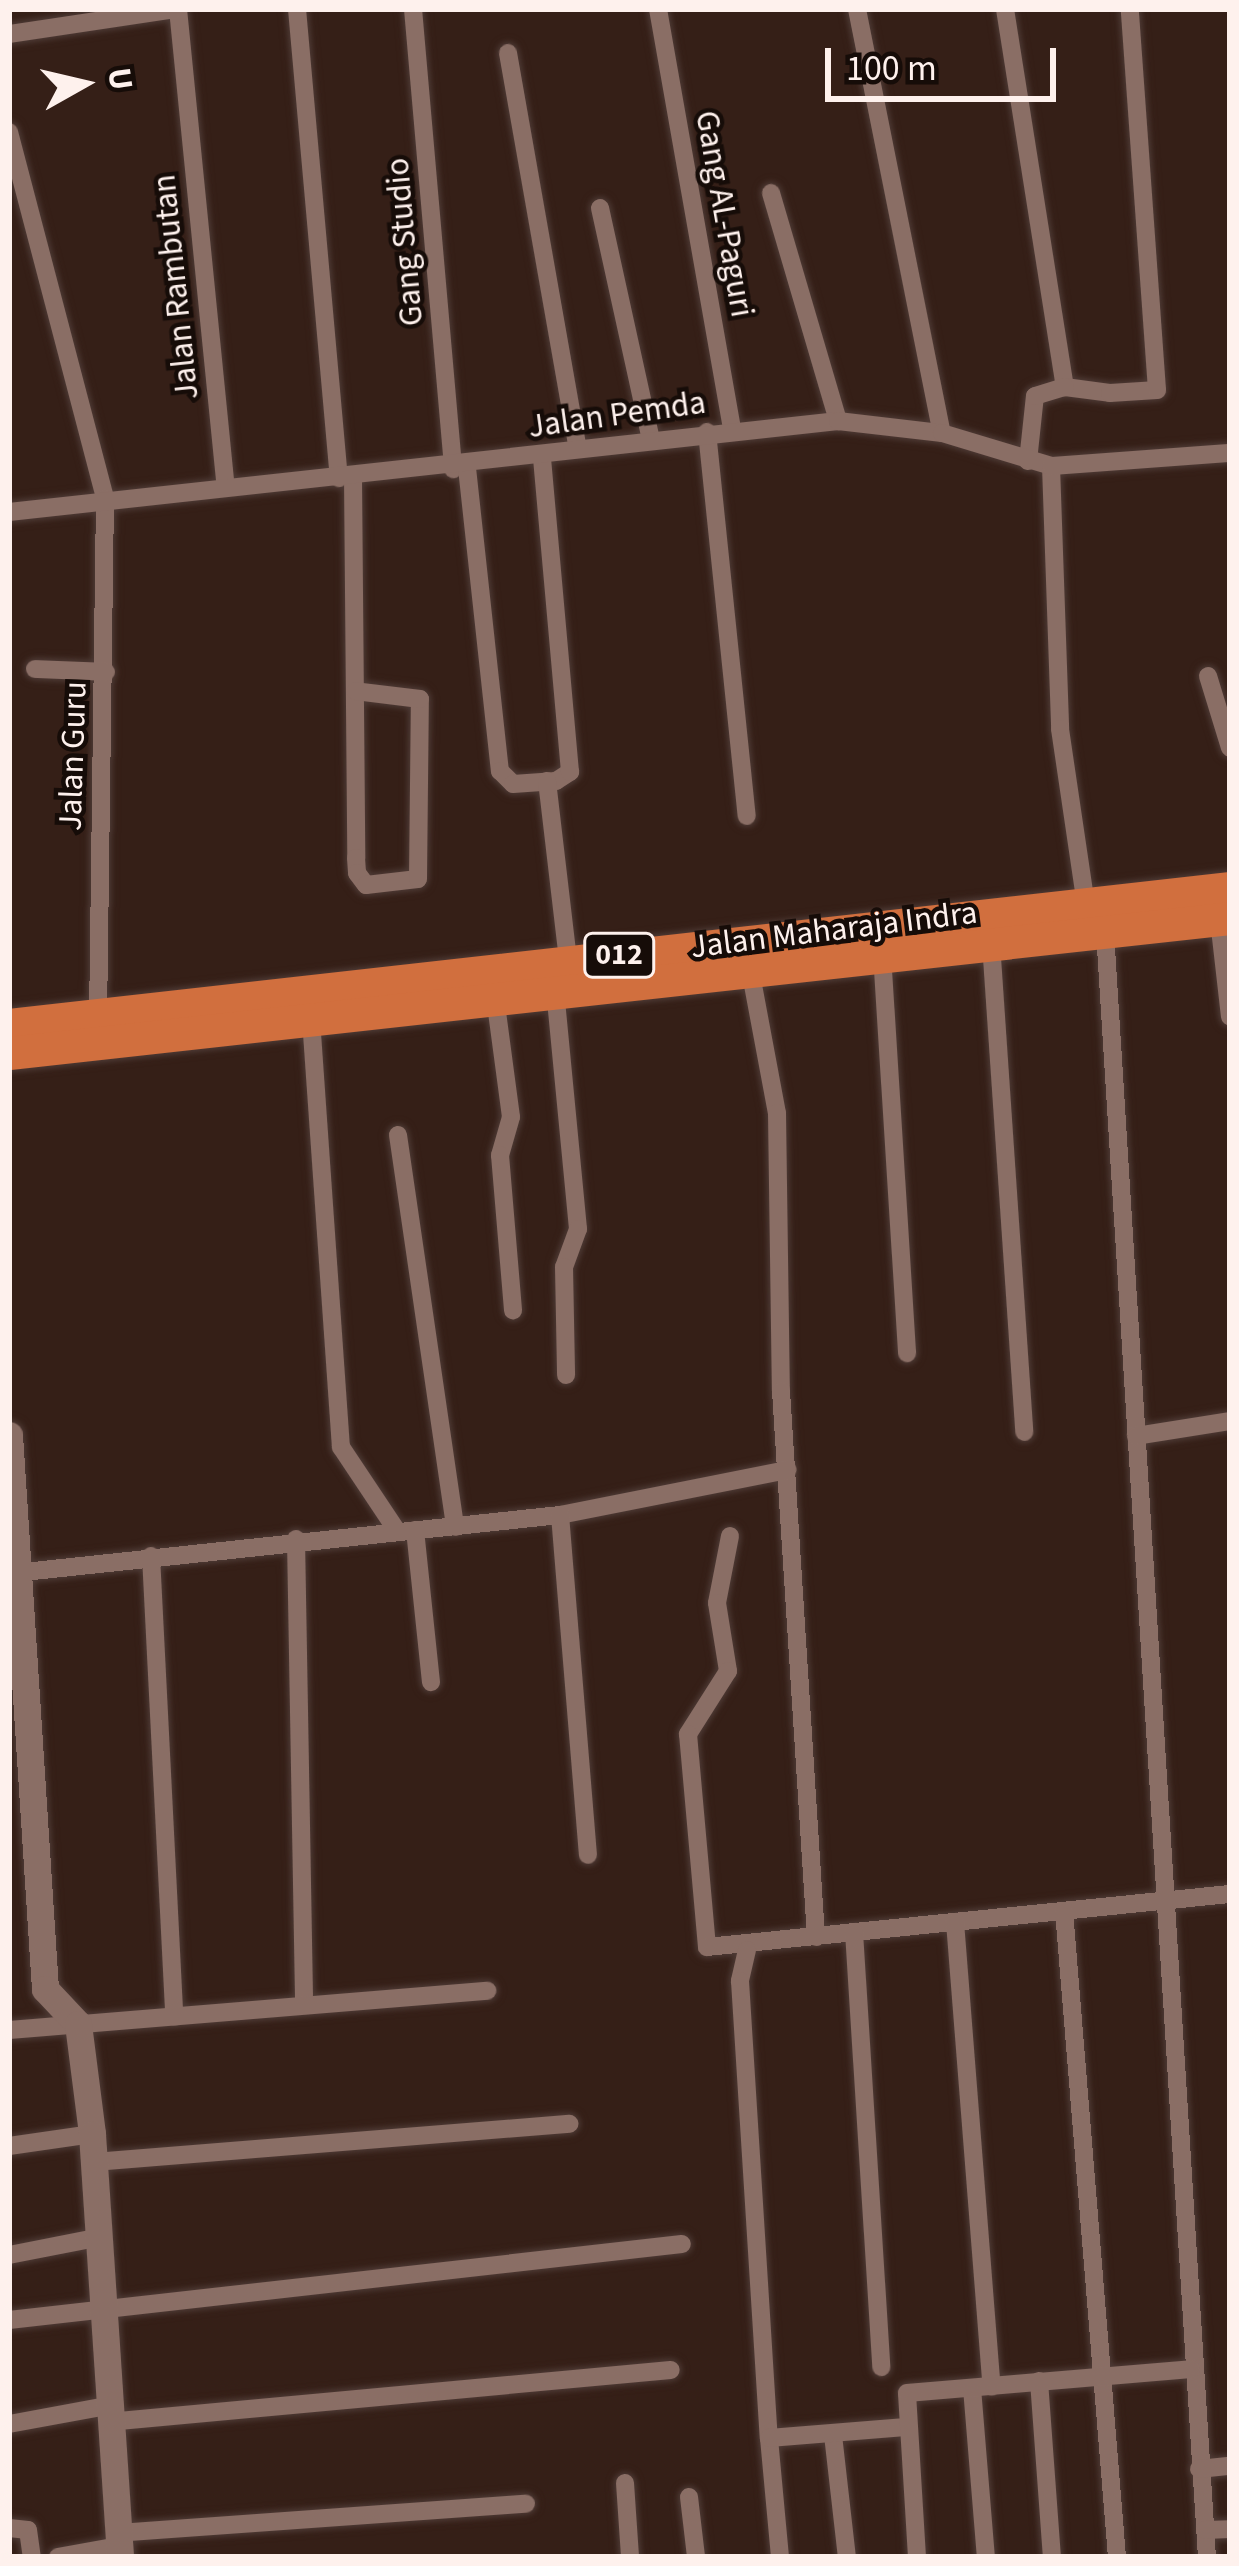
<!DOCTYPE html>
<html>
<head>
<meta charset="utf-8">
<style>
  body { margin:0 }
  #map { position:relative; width:1239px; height:2566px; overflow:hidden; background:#351f17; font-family:"Source Sans 3",sans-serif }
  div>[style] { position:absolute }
  .roads { filter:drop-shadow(0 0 3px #4e3b36) drop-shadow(0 0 3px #4e3b36) }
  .street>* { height:18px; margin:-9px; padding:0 9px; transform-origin:9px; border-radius:9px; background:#8a6e65 }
  .secondary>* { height:27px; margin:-13.5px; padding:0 13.5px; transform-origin:13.5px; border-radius:13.5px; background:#8a6e65 }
  .highway>* { height:33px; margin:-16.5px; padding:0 16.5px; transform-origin:16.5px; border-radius:16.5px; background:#d16f3e }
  span { translate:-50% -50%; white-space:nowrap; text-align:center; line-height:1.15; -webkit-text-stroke:9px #160c08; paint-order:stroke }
  .shield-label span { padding:3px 9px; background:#160c08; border:3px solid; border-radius:9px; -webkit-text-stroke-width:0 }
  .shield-label { font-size:30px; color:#fef1ed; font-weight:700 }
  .street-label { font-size:33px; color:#fef1ed }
  .frame { position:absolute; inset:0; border:12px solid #fef1ed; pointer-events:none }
  .north { position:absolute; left:24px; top:24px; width:120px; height:120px; -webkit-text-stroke:9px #160c08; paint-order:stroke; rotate:82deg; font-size:33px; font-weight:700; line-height:48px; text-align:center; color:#fef1ed }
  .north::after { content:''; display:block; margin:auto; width:42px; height:54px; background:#fef1ed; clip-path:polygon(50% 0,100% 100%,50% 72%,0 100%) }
  .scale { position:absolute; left:825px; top:48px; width:231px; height:54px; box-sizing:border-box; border:6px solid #fef1ed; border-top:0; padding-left:15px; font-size:36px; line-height:42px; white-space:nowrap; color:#fef1ed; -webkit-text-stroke:9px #160c08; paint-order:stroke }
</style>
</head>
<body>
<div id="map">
  <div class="roads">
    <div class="street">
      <div style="left:178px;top:9px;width:481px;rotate:84.3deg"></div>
      <div style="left:297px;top:9px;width:471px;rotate:84.9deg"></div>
      <div style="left:413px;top:9px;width:462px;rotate:85deg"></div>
      <div style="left:658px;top:9px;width:426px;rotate:80deg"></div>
      <div style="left:857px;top:9px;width:432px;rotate:78.7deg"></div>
      <div style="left:1005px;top:9px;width:383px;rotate:81deg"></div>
      <div style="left:1065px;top:387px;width:45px;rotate:7.6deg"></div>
      <div style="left:1110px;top:393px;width:47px;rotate:-3.7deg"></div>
      <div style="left:1157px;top:390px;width:382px;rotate:-94.1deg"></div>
      <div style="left:9px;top:34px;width:169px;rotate:-8.5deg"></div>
      <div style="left:508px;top:53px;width:402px;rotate:80deg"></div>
      <div style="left:9px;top:132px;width:378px;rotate:75.3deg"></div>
      <div style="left:105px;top:498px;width:518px;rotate:90.77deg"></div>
      <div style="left:771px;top:193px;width:238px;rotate:73.6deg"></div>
      <div style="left:600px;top:208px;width:237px;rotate:77.6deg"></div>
      <div style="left:707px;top:432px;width:386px;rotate:84.1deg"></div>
      <div style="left:1028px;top:461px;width:65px;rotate:-83.9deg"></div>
      <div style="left:1035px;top:396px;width:31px;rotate:-17deg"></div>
      <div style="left:1051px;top:466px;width:263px;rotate:88deg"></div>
      <div style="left:1060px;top:729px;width:171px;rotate:81.6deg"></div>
      <div style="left:467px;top:468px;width:305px;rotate:83.8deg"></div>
      <div style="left:500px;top:771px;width:18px;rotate:45deg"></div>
      <div style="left:513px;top:784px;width:43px;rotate:-4deg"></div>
      <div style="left:556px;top:781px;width:17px;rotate:-33deg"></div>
      <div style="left:570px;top:772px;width:316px;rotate:-95.1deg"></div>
      <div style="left:353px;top:477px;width:381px;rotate:89.5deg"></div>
      <div style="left:356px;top:858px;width:15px;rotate:86deg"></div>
      <div style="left:357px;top:873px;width:15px;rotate:53deg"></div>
      <div style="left:366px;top:885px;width:52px;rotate:-6.6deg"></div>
      <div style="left:418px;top:879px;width:180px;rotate:-89.4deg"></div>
      <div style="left:420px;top:699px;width:65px;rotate:-173deg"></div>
      <div style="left:9px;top:512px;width:834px;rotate:-6.26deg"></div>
      <div style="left:838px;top:421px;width:105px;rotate:6.6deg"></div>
      <div style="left:942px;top:433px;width:114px;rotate:16.8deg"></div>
      <div style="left:1051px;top:466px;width:179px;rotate:-4.2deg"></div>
      <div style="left:35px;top:669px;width:71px;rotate:2.4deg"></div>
      <div style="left:1208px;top:676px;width:75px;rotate:73deg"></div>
      <div style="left:547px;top:781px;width:181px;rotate:83.3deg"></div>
      <div style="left:1219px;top:920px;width:97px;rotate:83.5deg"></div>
      <div style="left:1105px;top:932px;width:1628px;rotate:86.41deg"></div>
      <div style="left:991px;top:943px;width:490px;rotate:86.1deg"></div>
      <div style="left:882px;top:954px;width:400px;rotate:86.4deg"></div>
      <div style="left:750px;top:969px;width:147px;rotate:79.4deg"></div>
      <div style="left:777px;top:1113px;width:278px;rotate:89.2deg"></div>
      <div style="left:781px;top:1391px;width:547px;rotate:86.33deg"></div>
      <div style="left:555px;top:990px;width:240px;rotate:84.5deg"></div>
      <div style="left:578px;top:1229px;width:40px;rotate:110.2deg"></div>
      <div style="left:564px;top:1267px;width:108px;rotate:88.9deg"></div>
      <div style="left:495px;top:997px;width:121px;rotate:82.4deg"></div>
      <div style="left:511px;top:1117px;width:40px;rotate:106deg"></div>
      <div style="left:500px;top:1155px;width:156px;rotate:85.2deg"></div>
      <div style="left:311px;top:1019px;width:429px;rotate:86deg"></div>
      <div style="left:341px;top:1447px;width:101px;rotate:56.3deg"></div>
      <div style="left:398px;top:1135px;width:396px;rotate:81.7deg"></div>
      <div style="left:1136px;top:1436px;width:95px;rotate:-9.1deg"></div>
      <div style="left:560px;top:1515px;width:232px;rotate:-11.2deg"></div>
      <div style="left:415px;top:1530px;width:153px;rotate:84deg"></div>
      <div style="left:730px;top:1536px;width:68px;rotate:101deg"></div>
      <div style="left:717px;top:1603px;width:69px;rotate:80.8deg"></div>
      <div style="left:728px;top:1671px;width:75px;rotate:122.4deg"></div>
      <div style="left:688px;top:1734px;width:214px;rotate:84.9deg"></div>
      <div style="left:707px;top:1947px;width:526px;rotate:-5.79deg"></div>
      <div style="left:296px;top:1539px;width:465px;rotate:89deg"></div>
      <div style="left:151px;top:1556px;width:461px;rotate:87.1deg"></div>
      <div style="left:24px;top:1572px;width:539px;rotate:-6.07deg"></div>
      <div style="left:560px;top:1515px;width:341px;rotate:85.3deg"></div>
      <div style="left:1064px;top:1911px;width:648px;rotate:85.31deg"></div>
      <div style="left:955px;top:1922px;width:466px;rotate:85.5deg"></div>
      <div style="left:854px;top:1932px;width:436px;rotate:86.4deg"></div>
      <div style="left:747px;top:1950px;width:32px;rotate:103deg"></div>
      <div style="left:740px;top:1981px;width:458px;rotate:86.4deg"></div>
      <div style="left:9px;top:2030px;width:480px;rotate:-4.7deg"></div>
      <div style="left:9px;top:2146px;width:84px;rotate:-8.2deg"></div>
      <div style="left:94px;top:2162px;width:477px;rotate:-4.6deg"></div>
      <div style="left:9px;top:2255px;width:89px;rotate:-11.1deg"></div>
      <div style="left:9px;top:2320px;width:677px;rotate:-6.44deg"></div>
      <div style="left:1039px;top:2381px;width:176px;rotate:85.8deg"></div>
      <div style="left:972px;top:2388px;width:170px;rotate:85.3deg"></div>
      <div style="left:108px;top:2422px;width:565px;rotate:-5.28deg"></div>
      <div style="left:9px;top:2424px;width:100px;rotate:-10.4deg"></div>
      <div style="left:833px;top:2435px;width:123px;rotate:83.5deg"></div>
      <div style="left:1199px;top:2469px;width:31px;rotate:-6deg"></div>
      <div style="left:625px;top:2483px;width:74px;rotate:86.1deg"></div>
      <div style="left:689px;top:2497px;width:60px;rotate:83.3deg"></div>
      <div style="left:9px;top:2528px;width:19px;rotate:6deg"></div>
      <div style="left:28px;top:2530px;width:27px;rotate:82deg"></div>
      <div style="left:1205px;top:2530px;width:25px;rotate:-2deg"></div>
      <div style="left:117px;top:2533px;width:410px;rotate:-4.1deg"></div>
      <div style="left:58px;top:2557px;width:62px;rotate:-10.2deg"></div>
      <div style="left:780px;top:2557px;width:120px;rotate:-95.3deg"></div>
      <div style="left:769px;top:2438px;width:137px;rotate:-4.6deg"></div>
      <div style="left:917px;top:2557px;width:164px;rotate:-93.5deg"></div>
      <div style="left:907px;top:2393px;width:285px;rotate:-4.8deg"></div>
    </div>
    <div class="secondary">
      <div style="left:9px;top:1435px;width:555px;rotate:86.28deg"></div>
      <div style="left:45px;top:1989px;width:48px;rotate:46.7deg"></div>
      <div style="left:78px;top:2024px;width:111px;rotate:82.7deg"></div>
      <div style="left:92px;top:2134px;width:424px;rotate:86.2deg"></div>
    </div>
    <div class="highway">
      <div style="left:9px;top:1025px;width:1229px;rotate:-6.4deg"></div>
      <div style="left:9px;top:1053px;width:1228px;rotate:-6.31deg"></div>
    </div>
  </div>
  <div class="shield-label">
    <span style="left:619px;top:955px">012</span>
  </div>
  <div class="street-label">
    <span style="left:724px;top:214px;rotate:80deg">Gang AL-Paguri</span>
    <span style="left:405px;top:242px;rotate:-95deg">Gang Studio</span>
    <span style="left:176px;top:287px;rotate:-96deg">Jalan Rambutan</span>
    <span style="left:617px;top:415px;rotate:-8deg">Jalan Pemda</span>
    <span style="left:73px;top:756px;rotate:-88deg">Jalan Guru</span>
    <span style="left:834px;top:930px;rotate:-7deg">Jalan Maharaja Indra</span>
  </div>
  <div class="frame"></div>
  <div class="north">U</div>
  <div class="scale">100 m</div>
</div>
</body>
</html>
